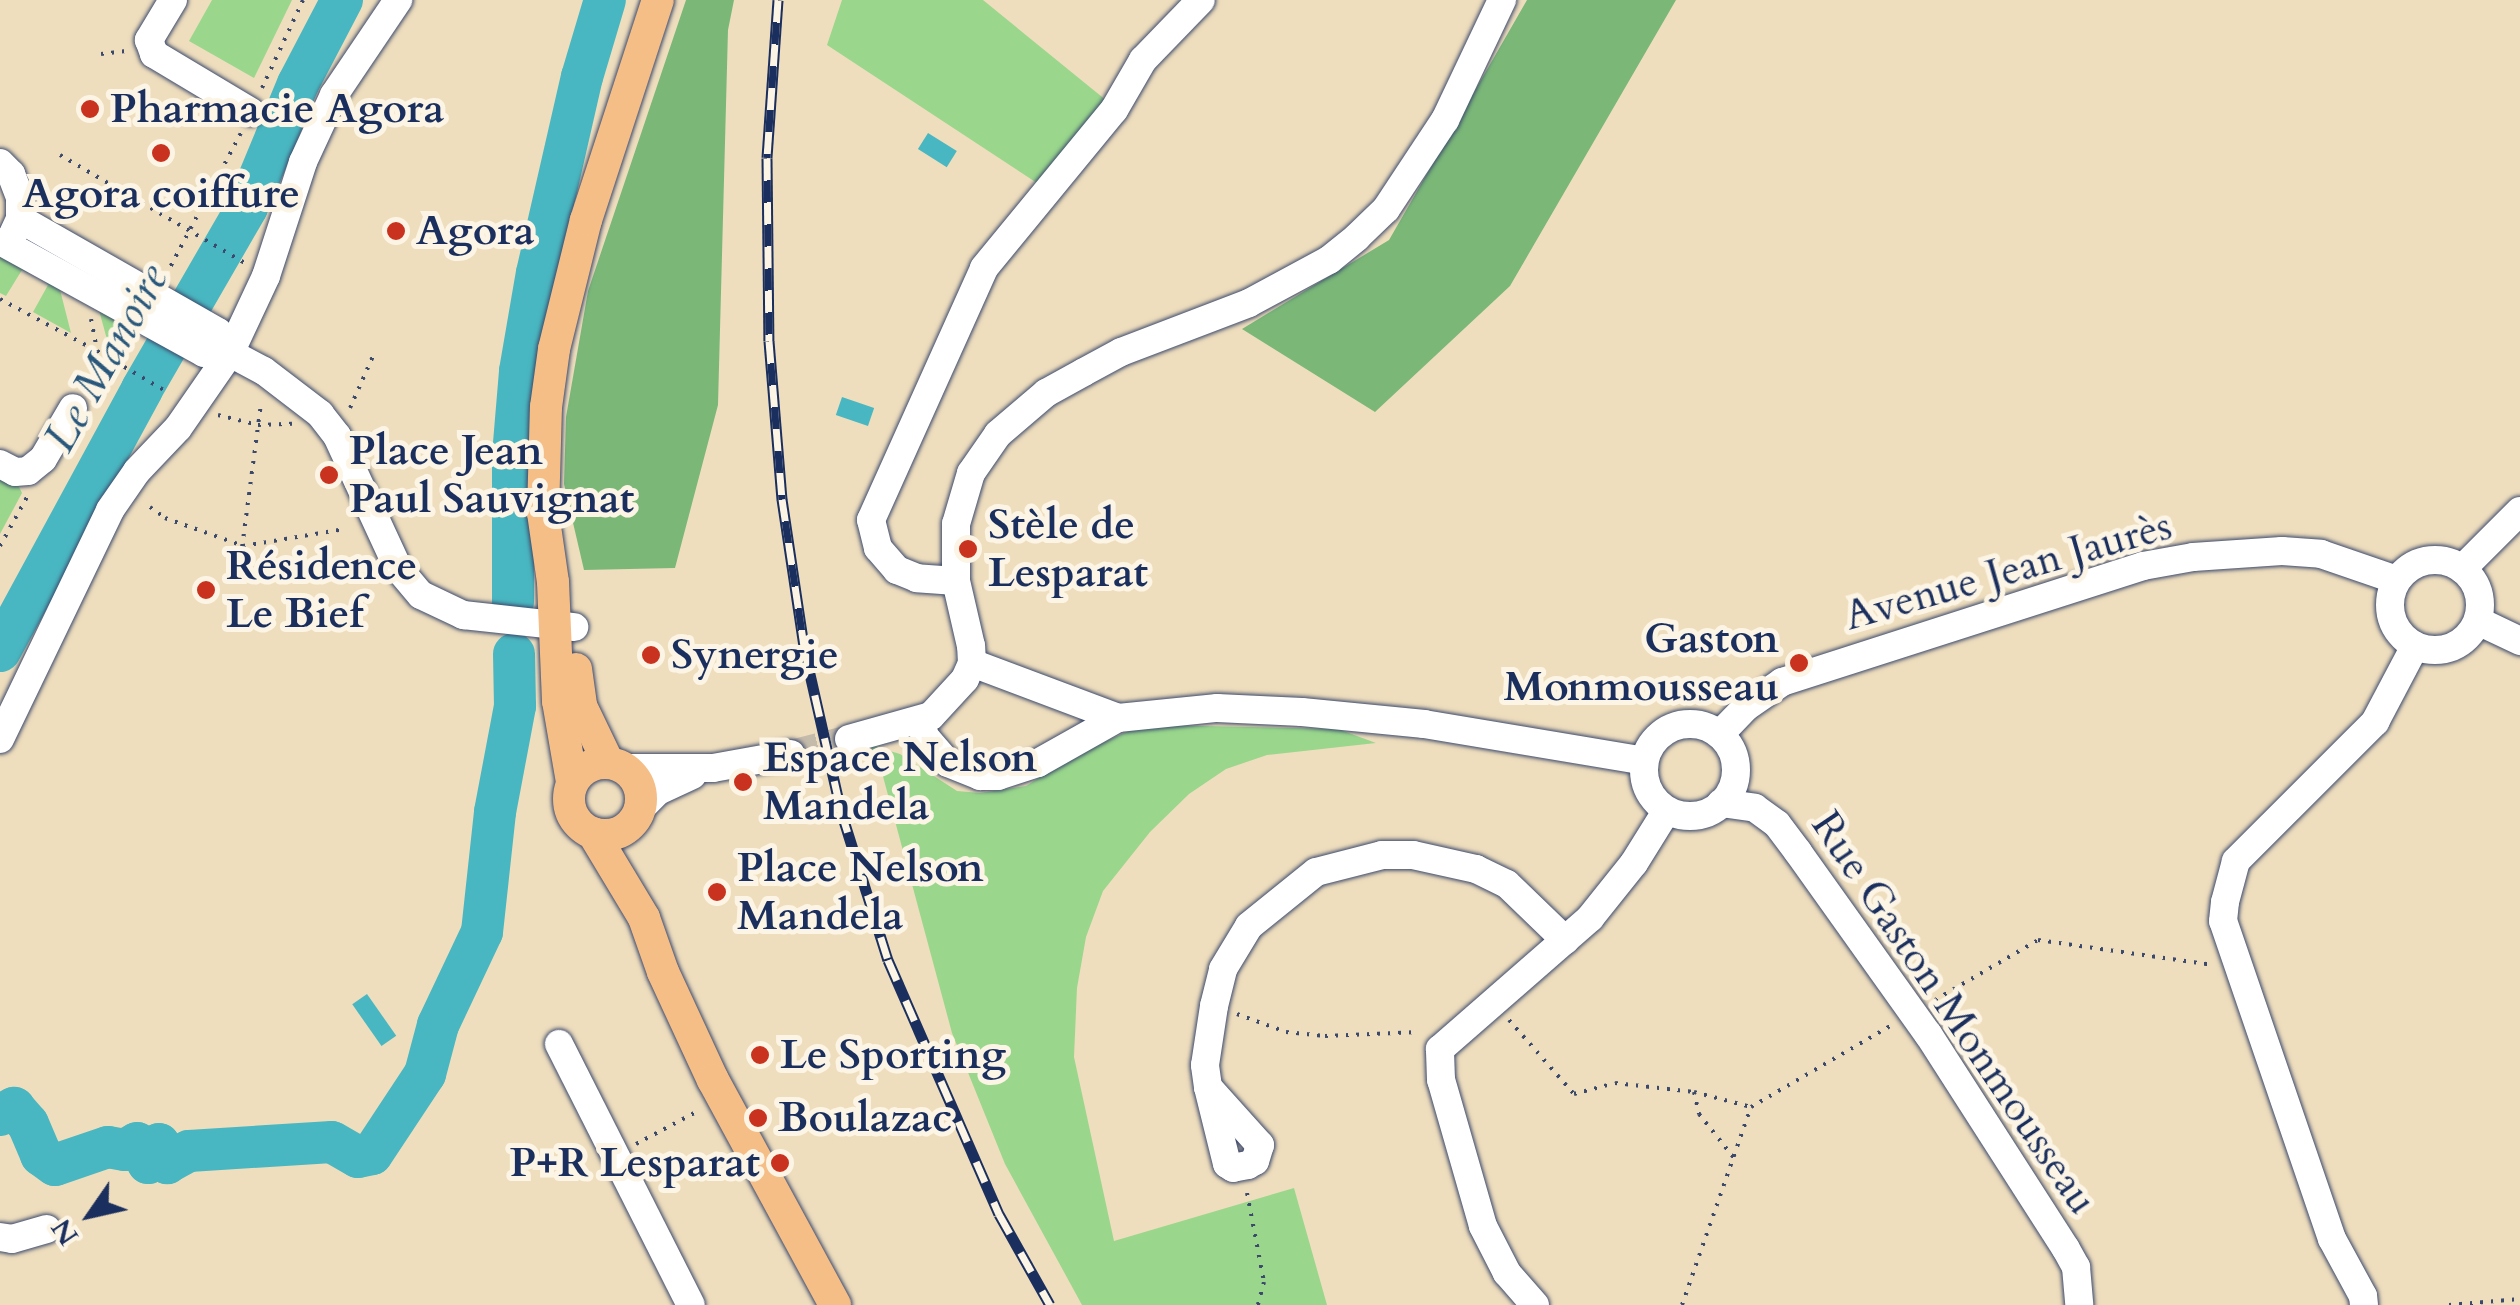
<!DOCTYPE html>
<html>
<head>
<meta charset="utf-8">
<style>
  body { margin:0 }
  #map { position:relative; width:2520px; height:1305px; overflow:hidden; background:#efdebd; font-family:Cardo,serif }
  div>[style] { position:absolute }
  .green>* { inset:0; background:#9ad78c }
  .forest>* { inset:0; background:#7bb878 }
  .water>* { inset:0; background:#49b7c1; transform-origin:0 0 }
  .river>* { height:42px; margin:-21px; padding:0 21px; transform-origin:21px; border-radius:21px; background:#49b7c1 }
  .minor-tunnel>* { height:28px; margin-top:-14px; transform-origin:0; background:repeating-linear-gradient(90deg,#c5bbaa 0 28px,transparent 0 42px) }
  .path>* { height:4px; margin-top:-2px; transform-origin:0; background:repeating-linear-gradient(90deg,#3b496c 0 2.5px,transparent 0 10.5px) }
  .roads { filter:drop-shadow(0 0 2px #3b496c) drop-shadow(0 0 2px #3b496c) }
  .minor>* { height:28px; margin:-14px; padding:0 14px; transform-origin:14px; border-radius:14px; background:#fff }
  .minor>.ring { margin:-14px; padding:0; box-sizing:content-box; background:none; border:28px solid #fff; border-radius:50% }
  .major>* { height:32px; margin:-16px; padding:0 16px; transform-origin:16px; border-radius:16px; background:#f6be87 }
  .major>.ring { margin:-16px; padding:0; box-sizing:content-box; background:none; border:32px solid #f6be87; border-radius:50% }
  .rail>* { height:11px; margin-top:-5.5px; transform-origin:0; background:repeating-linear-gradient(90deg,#fcf5e5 0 22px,#1b2f5e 0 44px); box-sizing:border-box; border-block:2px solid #1b2f5e }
  .dots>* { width:28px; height:28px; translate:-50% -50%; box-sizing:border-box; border:5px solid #fcf5e5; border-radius:50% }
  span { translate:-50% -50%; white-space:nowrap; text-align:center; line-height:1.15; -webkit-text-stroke:10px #fcf5e5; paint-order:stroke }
  .poi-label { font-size:42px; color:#1b2f5e; font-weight:700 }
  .left { translate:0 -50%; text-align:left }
  .right { translate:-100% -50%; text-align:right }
  .street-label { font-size:42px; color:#1b2f5e }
  .water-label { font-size:45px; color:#29587c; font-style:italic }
  .north { position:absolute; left:40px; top:1165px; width:100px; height:100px; -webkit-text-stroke:8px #fcf5e5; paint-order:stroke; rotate:236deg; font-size:28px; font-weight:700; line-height:40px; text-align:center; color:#1b2f5e }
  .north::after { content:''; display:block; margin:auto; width:35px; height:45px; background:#1b2f5e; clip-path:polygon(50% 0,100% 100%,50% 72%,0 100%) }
</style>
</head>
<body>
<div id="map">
  <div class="green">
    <div style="clip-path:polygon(212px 0,292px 0,254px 78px,189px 41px)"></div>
    <div style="clip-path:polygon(842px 0,983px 0,1107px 101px,1037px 183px,827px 45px)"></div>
    <div style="clip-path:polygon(7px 255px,33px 265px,28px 273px,22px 270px,6px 296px,0 293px,0 257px)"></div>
    <div style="clip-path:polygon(57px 278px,71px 333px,33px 312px,48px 285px,44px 280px)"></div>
    <div style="clip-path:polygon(97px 303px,130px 322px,119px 341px,108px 343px)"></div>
    <div style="clip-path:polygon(0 478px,18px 485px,22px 493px,0 534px)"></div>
    <div style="clip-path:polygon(1156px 725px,1338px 729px,1376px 743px,1267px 755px,1226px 769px,1189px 794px,1150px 832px,1103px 891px,1086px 937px,1077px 988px,1074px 1057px,1114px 1241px,1294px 1188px,1327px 1305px,1082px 1305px,1005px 1164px,952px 1033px,881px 769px,870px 745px,900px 754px,957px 791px,980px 793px,1026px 786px,1074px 756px,1137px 727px)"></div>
  </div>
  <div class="forest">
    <div style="clip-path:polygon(686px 0,734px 0,728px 30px,718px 405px,675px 568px,584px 570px,564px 484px,566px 417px,588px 291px)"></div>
    <div style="clip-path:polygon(1527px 0,1676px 0,1510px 286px,1375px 412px,1242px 329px,1389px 240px)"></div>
  </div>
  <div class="water">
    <div style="left:928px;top:133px;width:34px;height:19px;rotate:32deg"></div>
    <div style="left:842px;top:397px;width:34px;height:19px;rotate:19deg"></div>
    <div style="left:367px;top:994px;width:51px;height:18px;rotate:55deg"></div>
  </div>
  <div class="river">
    <div style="left:513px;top:602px;width:147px;rotate:-90deg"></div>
    <div style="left:513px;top:455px;width:84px;rotate:-85.2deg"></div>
    <div style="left:520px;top:371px;width:99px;rotate:-80.2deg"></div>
    <div style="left:537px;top:273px;width:201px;rotate:-77.1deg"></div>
    <div style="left:582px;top:77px;width:80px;rotate:-73.4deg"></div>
    <div style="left:0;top:651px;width:298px;rotate:-61.5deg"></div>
    <div style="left:142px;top:389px;width:210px;rotate:-60deg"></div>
    <div style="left:247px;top:207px;width:133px;rotate:-67.5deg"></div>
    <div style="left:298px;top:84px;width:95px;rotate:-62.4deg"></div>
    <div style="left:0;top:1115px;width:16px;rotate:-27deg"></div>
    <div style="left:14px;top:1108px;width:21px;rotate:49deg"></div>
    <div style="left:28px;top:1124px;width:34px;rotate:67deg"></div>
    <div style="left:41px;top:1155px;width:17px;rotate:36deg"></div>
    <div style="left:55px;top:1165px;width:56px;rotate:-18.8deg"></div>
    <div style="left:108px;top:1147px;width:17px;rotate:10deg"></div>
    <div style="left:125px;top:1150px;width:14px;rotate:-30deg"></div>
    <div style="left:137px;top:1143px;width:23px;rotate:61deg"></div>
    <div style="left:148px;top:1163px;width:22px;rotate:-60deg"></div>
    <div style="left:159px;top:1144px;width:21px;rotate:67deg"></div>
    <div style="left:167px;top:1163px;width:25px;rotate:-29deg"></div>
    <div style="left:189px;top:1151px;width:143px;rotate:-3.6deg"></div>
    <div style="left:332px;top:1142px;width:30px;rotate:30deg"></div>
    <div style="left:358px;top:1157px;width:14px;rotate:-12deg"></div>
    <div style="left:372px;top:1154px;width:96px;rotate:-56.5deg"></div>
    <div style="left:425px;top:1074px;width:51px;rotate:-75.1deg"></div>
    <div style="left:438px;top:1025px;width:103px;rotate:-64.7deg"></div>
    <div style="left:482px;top:932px;width:121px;rotate:-83.8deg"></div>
    <div style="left:495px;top:812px;width:108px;rotate:-79.3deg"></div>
    <div style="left:515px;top:706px;width:52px;rotate:-91.1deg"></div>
  </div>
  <div class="minor-tunnel">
    <div style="left:791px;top:754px;width:60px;rotate:-14.5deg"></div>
  </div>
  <div class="path">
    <div style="left:101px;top:54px;width:25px;rotate:-7deg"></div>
    <div style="left:262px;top:88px;width:97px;rotate:-65deg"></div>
    <div style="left:60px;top:155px;width:214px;rotate:30.3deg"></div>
    <div style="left:166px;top:275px;width:161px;rotate:-62.2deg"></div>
    <div style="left:0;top:299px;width:110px;rotate:28.2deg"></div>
    <div style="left:91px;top:319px;width:33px;rotate:79deg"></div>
    <div style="left:97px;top:351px;width:83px;rotate:30.3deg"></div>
    <div style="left:97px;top:397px;width:66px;rotate:-59.9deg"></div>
    <div style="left:350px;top:408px;width:57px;rotate:-66.1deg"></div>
    <div style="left:218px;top:415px;width:41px;rotate:14deg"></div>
    <div style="left:258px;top:425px;width:34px;rotate:-2deg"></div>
    <div style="left:150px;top:507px;width:19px;rotate:36deg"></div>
    <div style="left:165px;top:518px;width:83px;rotate:19.7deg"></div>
    <div style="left:243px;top:546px;width:103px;rotate:-9.5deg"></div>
    <div style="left:0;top:546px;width:56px;rotate:-61.1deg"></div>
    <div style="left:238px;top:578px;width:176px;rotate:-82.5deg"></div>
    <div style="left:1935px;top:1000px;width:119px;rotate:-30.2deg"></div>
    <div style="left:2038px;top:940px;width:177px;rotate:8.1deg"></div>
    <div style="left:1237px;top:1014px;width:52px;rotate:20.2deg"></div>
    <div style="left:1286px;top:1032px;width:39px;rotate:6deg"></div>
    <div style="left:1325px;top:1036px;width:94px;rotate:-2.4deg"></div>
    <div style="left:1509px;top:1020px;width:98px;rotate:48.7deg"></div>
    <div style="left:1574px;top:1094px;width:42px;rotate:-15deg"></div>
    <div style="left:1615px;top:1083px;width:80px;rotate:6.5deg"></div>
    <div style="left:1694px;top:1092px;width:23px;rotate:77deg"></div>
    <div style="left:1699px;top:1114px;width:56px;rotate:51.5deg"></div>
    <div style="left:1694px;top:1092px;width:59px;rotate:14.7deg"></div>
    <div style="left:636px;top:1144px;width:70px;rotate:-28deg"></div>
    <div style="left:1247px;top:1193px;width:91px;rotate:79.2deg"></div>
    <div style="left:1264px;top:1282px;width:24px;rotate:105deg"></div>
    <div style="left:1682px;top:1305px;width:210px;rotate:-70.8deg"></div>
    <div style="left:1751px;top:1107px;width:163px;rotate:-30.2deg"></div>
    <div style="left:2449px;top:1305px;width:71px;rotate:-4.8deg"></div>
  </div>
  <div class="roads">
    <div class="minor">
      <div style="left:173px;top:0;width:47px;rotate:121deg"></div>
      <div style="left:149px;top:40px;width:15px;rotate:70deg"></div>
      <div style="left:154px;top:54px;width:113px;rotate:30.9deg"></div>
      <div style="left:0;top:163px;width:16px;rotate:45deg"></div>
      <div style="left:11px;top:174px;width:26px;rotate:69deg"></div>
      <div style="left:20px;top:198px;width:21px;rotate:90deg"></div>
      <div style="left:20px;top:219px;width:17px;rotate:115deg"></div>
      <div style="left:20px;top:219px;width:228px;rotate:29.7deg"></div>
      <div style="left:218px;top:332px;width:24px;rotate:60deg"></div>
      <div style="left:230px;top:353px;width:38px;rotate:28deg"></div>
      <div style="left:264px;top:371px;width:71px;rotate:37.5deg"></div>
      <div style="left:320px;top:414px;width:28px;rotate:52deg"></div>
      <div style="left:337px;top:436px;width:145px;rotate:65.2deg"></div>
      <div style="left:398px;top:568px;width:35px;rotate:50deg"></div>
      <div style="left:421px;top:595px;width:47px;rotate:25.5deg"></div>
      <div style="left:463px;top:615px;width:112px;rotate:6.2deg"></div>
      <div style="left:2px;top:242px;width:230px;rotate:28.8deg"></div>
      <div style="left:204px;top:353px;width:26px"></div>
      <div style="left:0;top:464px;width:17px;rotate:28deg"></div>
      <div style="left:15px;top:472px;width:13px;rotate:-4deg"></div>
      <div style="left:28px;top:471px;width:19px;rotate:-39deg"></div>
      <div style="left:43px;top:459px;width:59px;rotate:-59.5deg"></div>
      <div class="ring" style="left:2390px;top:560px;width:62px;height:62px"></div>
      <div style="left:2462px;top:569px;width:82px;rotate:-45deg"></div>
      <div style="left:956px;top:581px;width:39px;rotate:-176deg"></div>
      <div style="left:917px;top:578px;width:22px;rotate:-158deg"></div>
      <div style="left:897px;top:570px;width:29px;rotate:-131deg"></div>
      <div style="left:878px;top:548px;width:29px;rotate:-104deg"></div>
      <div style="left:871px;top:520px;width:276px;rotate:-65.8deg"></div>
      <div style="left:984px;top:268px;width:205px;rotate:-50.6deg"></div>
      <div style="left:1114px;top:110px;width:58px;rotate:-59.9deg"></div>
      <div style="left:1143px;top:60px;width:83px;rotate:-46deg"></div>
      <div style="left:2478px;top:621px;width:47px;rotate:25.5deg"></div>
      <div style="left:972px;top:663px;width:156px;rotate:20.6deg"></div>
      <div style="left:1118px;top:718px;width:100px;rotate:-5.8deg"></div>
      <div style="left:1217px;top:708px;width:85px;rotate:2.7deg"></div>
      <div style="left:1302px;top:712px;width:123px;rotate:5.6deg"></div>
      <div style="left:1424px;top:724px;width:223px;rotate:9.5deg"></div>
      <div style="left:919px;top:721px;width:18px;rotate:68deg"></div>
      <div style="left:926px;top:738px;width:33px;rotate:49deg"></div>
      <div style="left:948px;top:763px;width:35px;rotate:22deg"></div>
      <div style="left:980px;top:776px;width:18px"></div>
      <div style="left:998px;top:776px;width:42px;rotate:-18deg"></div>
      <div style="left:1038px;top:763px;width:92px;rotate:-29.4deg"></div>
      <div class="ring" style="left:1644px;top:724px;width:64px;height:64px"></div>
      <div style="left:1720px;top:734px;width:37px;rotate:-46deg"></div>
      <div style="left:1746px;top:707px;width:44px;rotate:-34.8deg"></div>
      <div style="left:1782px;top:682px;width:379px;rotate:-17.8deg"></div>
      <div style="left:2143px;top:566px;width:51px;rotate:-10.2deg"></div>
      <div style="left:2193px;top:557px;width:89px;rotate:-3.9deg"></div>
      <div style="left:2282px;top:551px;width:39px;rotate:4deg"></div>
      <div style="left:2321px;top:554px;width:80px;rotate:18.9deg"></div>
      <div style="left:0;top:739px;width:254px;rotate:-64.3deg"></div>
      <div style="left:110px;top:510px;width:47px;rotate:-55.3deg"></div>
      <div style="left:137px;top:471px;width:59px;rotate:-46.4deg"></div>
      <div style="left:178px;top:428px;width:91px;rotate:-55.3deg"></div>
      <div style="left:230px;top:353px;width:85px;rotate:-64.9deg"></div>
      <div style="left:266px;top:276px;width:120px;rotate:-72deg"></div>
      <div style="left:303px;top:162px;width:74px;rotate:-65.2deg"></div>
      <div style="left:334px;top:95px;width:115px;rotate:-56deg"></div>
      <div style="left:849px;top:739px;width:85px;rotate:-15.7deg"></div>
      <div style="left:931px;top:716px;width:50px;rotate:-47.4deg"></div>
      <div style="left:965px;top:679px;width:17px;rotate:-66deg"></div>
      <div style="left:972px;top:663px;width:17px;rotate:-93deg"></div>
      <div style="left:971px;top:646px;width:67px;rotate:-103deg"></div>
      <div style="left:956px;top:581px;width:57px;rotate:-90deg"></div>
      <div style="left:956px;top:524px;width:53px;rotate:-73.6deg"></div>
      <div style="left:971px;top:473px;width:47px;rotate:-55.3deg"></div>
      <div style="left:998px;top:434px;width:63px;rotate:-40.5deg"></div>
      <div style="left:1046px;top:393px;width:43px;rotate:-28.9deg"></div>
      <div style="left:1084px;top:372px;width:42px;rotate:-28.4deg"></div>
      <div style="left:1121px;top:352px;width:137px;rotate:-20.9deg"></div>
      <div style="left:1249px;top:303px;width:91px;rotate:-28.3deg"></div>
      <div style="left:1329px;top:260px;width:36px;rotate:-39deg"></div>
      <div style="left:1357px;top:237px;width:40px;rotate:-44deg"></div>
      <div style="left:1386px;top:209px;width:107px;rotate:-56.5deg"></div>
      <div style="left:1445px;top:120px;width:133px;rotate:-64.6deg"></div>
      <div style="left:623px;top:768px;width:90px"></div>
      <div style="left:713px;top:768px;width:79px;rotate:-10.2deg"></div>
      <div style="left:1721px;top:803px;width:34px;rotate:8deg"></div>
      <div style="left:1755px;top:808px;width:27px;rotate:36deg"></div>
      <div style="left:1777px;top:824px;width:35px;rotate:53deg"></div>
      <div style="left:1798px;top:852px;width:224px;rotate:54.5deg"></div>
      <div style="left:1928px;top:1034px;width:255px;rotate:57.3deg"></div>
      <div style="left:2066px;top:1249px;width:21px;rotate:61deg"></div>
      <div style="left:2076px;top:1267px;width:38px;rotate:85deg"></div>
      <div style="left:639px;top:810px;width:27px;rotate:-45deg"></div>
      <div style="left:658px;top:791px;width:38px;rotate:-25deg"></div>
      <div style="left:559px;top:1044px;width:292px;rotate:63.2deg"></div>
      <div style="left:1208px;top:1087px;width:78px;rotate:48.1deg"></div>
      <div style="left:1260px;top:1145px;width:17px;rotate:107deg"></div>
      <div style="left:1255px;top:1161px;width:8px;rotate:150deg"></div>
      <div style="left:1248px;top:1165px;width:15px;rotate:169deg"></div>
      <div style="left:1233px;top:1168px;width:7px;rotate:-146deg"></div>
      <div style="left:1227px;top:1164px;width:79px;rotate:-103.9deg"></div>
      <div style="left:1208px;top:1087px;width:22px;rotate:-98deg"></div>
      <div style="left:1205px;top:1065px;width:60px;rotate:-81.3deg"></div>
      <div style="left:1214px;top:1006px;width:38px;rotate:-76deg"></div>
      <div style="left:1223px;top:969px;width:50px;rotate:-58.8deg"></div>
      <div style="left:1249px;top:926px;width:86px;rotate:-38.9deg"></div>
      <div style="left:1316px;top:872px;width:68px;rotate:-14.4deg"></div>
      <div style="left:1382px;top:855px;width:31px"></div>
      <div style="left:1413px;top:855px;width:65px;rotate:12.5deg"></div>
      <div style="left:1476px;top:869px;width:34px;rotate:26deg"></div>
      <div style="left:1507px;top:884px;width:81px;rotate:44deg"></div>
      <div style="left:0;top:1237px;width:12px;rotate:9deg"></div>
      <div style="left:12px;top:1239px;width:36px;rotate:-16deg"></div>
      <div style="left:1535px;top:1305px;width:43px;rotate:-131.2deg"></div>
      <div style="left:1507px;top:1273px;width:53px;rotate:-117.1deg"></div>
      <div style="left:1483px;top:1226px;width:152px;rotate:-106deg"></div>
      <div style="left:1441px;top:1080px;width:31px;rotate:-92deg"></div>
      <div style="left:1440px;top:1049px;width:199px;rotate:-41.1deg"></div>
      <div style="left:1590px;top:918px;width:70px;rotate:-51.3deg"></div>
      <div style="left:1634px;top:863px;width:62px;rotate:-58.1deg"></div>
      <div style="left:2364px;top:1305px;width:9px;rotate:-96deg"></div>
      <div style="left:2363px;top:1296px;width:65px;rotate:-118.5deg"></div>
      <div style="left:2332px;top:1239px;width:336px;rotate:-108.9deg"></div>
      <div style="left:2223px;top:921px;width:19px;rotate:-84deg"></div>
      <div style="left:2225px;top:902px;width:42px;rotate:-75deg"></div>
      <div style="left:2236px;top:861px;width:197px;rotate:-45deg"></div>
      <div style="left:2375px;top:722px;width:86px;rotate:-62.2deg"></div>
    </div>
    <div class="major">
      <div style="left:576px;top:669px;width:37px;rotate:82deg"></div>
      <div style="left:581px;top:706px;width:62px;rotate:64.3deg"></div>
      <div class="ring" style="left:569px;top:763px;width:40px;height:40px"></div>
      <div style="left:572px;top:782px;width:82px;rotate:-99.8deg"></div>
      <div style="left:558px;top:701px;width:119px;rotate:-92.4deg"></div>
      <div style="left:553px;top:582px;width:70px;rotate:-98.2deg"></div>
      <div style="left:543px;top:513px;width:106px;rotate:-88.4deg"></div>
      <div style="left:546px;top:407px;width:59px;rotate:-82.1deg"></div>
      <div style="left:554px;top:349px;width:133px;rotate:-76.1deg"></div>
      <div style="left:586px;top:220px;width:231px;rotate:-71.9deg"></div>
      <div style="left:593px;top:833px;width:99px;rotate:59deg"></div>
      <div style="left:644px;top:918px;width:57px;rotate:70.6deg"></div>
      <div style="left:663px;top:972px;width:119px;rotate:65.2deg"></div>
      <div style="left:713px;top:1080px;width:256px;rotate:61.5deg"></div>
    </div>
  </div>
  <div class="rail">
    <div style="left:778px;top:0;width:158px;rotate:94deg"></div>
    <div style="left:767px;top:158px;width:183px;rotate:89.4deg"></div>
    <div style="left:769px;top:341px;width:159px;rotate:85.3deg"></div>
    <div style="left:782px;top:499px;width:155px;rotate:81.5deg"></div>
    <div style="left:805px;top:652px;width:163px;rotate:77.2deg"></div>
    <div style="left:841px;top:811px;width:156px;rotate:72.5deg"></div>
    <div style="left:888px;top:960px;width:277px;rotate:66.4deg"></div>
    <div style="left:999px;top:1214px;width:104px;rotate:60.7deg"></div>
  </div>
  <div class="dots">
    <div style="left:90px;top:109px;background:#c8321e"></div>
    <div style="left:161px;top:153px;background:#c8321e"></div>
    <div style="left:396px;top:231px;background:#c8321e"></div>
    <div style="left:329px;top:475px;background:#c8321e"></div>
    <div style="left:968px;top:549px;background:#c8321e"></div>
    <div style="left:206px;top:590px;background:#c8321e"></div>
    <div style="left:651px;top:655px;background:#c8321e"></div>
    <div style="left:1799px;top:663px;background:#c8321e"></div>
    <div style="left:743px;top:782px;background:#c8321e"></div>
    <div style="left:717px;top:892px;background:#c8321e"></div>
    <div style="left:760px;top:1055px;background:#c8321e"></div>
    <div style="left:758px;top:1118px;background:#c8321e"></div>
    <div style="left:780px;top:1163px;background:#c8321e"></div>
  </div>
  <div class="poi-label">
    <span class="left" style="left:110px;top:109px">Pharmacie Agora</span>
    <span style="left:161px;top:194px">Agora coiffure</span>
    <span class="left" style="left:416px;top:231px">Agora</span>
    <span class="left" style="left:349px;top:475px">Place Jean<br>Paul Sauvignat</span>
    <span class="left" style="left:988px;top:549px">Stèle de<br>Lesparat</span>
    <span class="left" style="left:226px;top:590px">Résidence<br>Le Bief</span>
    <span class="right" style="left:1779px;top:663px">Gaston<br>Monmousseau</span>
    <span class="left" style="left:671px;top:655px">Synergie</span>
    <span class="left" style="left:763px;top:782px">Espace Nelson<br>Mandela</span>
    <span class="left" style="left:737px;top:892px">Place Nelson<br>Mandela</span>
    <span class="left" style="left:780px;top:1055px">Le Sporting</span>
    <span class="left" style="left:778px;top:1118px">Boulazac</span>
    <span class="right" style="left:760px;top:1163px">P+R Lesparat</span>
  </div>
  <div class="street-label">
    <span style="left:2008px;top:571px;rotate:-16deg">Avenue Jean Jaurès</span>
    <span style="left:1954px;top:1013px;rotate:56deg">Rue Gaston Monmousseau</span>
  </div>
  <div class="water-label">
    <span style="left:106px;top:358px;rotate:-61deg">Le Manoire</span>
  </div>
  <div class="north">N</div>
</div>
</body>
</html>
